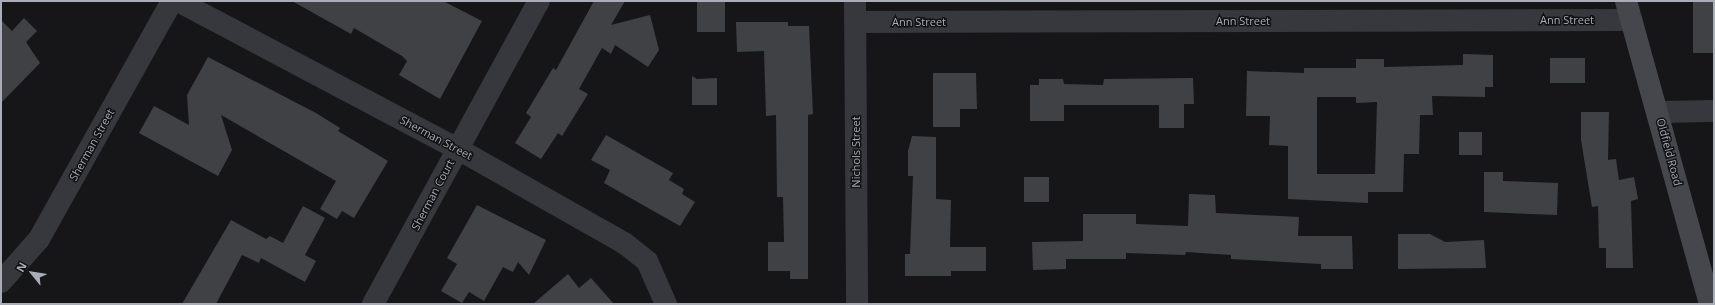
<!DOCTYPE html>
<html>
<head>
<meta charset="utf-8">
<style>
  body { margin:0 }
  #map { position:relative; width:1715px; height:305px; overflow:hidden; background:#161618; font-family:"Open Sans",sans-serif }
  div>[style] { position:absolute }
  .building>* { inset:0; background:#404145; transform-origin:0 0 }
  .street>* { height:22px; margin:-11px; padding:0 11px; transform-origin:11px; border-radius:11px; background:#37383d }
  .secondary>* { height:22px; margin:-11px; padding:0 11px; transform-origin:11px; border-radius:11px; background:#45474d }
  span { translate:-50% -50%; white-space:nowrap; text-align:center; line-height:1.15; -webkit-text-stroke:3px #111113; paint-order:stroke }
  .street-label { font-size:11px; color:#a8adb8 }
  .frame { position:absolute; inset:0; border:2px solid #a8adb8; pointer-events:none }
  .north { position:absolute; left:12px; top:253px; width:40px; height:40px; -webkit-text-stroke:3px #111113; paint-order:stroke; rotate:300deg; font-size:11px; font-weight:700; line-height:16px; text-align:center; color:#a8adb8 }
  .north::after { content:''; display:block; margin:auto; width:14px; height:18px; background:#a8adb8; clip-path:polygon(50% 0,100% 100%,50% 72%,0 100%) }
</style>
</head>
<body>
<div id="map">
  <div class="building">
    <div style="clip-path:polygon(292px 1px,443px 1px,482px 21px,440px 99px,399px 75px,407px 61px,402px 56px,354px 28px,351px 34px)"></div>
    <div style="clip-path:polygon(594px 1px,625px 1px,611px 25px,650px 15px,659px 50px,648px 67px,615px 45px,611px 54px,602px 48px,579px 89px,588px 94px,562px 136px,558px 133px,541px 159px,515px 143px,531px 117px,526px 113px,553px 68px,556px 70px)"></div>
    <div style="left:725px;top:2px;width:30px;height:28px;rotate:90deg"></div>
    <div style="left:1693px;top:2px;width:21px;height:51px"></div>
    <div style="clip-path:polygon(24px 18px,37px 31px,26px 42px,40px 63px,1px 103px,1px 20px,12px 31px)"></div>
    <div style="clip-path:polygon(736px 22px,788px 22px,788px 26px,809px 26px,813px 114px,808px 115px,808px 279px,790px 279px,790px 271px,768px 271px,768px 242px,784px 242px,783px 197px,777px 197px,776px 115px,766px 116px,764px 51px,737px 52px)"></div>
    <div style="clip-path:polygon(evenodd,1463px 54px,1493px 55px,1493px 87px,1485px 87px,1485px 97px,1432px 96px,1433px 115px,1420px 115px,1419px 154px,1404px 154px,1403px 192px,1368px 192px,1368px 203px,1288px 199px,1288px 146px,1269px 145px,1270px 116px,1246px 116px,1247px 71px,1304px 73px,1304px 68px,1356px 68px,1356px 59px,1384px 59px,1384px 67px,1463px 65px,1463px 54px,1317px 97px,1356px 97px,1356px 103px,1377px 102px,1375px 174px,1317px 174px,1317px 97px)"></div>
    <div style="clip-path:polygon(208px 57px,316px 113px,340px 128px,338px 131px,388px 161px,354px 218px,342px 211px,337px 219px,320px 209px,336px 181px,221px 115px,232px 150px,218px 176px,139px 133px,154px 106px,189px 125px,187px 95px)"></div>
    <div style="left:1550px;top:58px;width:35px;height:25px"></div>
    <div style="clip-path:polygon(933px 73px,976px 73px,977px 109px,960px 109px,960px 127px,933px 127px)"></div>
    <div style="clip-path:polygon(692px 76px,697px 79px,717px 78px,717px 105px,692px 105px)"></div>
    <div style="clip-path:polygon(1193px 78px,1194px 104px,1184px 104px,1184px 128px,1159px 128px,1159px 105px,1064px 105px,1064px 121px,1030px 121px,1030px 85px,1039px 85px,1039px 79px,1063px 79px,1064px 84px,1103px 85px,1104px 79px)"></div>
    <div style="clip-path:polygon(1581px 112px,1609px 112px,1608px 160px,1616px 159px,1619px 180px,1634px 177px,1638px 199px,1631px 201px,1633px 268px,1606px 268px,1606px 248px,1599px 248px,1598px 206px,1592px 207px,1581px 140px)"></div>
    <div style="left:1459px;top:132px;width:23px;height:23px"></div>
    <div style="clip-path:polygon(606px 135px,673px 173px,669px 180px,684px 189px,682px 194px,695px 202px,680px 226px,604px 183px,610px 170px,591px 160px)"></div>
    <div style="clip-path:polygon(912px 136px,936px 137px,936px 199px,951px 200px,950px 247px,986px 247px,986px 271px,951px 271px,951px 276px,905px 276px,905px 254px,910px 254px,913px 176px,908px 176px,908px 151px)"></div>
    <div style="clip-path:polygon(1484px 172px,1503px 172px,1503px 181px,1558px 183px,1557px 215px,1484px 212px)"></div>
    <div style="left:1024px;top:177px;width:25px;height:25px"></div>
    <div style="clip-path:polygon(1189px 194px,1215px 195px,1216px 213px,1299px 217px,1298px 236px,1352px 236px,1353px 269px,1321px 269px,1321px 264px,1231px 259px,1231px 255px,1186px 252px,1185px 255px,1126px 253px,1126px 259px,1066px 259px,1066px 269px,1033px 270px,1032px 242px,1083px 241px,1083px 214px,1136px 214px,1136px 224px,1188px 226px)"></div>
    <div style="clip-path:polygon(477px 205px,546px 240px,529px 275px,518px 262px,513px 272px,503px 267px,484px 301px,469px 292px,462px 303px,441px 291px,457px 264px,447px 258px)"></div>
    <div style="clip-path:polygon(303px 206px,325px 218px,305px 255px,316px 261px,305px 282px,261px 258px,259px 263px,242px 255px,216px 304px,182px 304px,231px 220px,266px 239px,270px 236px,283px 243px)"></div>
    <div style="clip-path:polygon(1398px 234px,1430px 234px,1445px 242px,1484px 240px,1486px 268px,1398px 269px)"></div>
    <div style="clip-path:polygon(568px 274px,579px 288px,591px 278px,614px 304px,533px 304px)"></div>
  </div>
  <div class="street">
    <div style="left:178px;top:1px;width:317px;rotate:27.9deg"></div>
    <div style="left:458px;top:149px;width:191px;rotate:29.5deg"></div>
    <div style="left:624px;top:243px;width:29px;rotate:38deg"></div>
    <div style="left:647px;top:261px;width:47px;rotate:66.2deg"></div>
    <div style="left:855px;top:1px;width:303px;rotate:89.6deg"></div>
    <div style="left:855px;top:22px;width:776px;rotate:-0.15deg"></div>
    <div style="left:1658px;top:112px;width:56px;rotate:-1deg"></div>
    <div style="left:1px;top:282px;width:57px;rotate:-48.5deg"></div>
    <div style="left:39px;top:239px;width:273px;rotate:-60.8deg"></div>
    <div style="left:373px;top:304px;width:345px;rotate:-61.3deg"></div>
  </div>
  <div class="secondary">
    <div style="left:1626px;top:1px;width:314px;rotate:74.5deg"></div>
  </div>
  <div class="street-label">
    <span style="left:1567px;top:20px">Ann Street</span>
    <span style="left:1243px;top:21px">Ann Street</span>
    <span style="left:919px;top:22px">Ann Street</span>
    <span style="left:436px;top:138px;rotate:28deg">Sherman Street</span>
    <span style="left:92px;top:145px;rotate:-61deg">Sherman Street</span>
    <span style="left:856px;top:152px;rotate:-90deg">Nichols Street</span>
    <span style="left:1669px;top:152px;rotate:75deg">Oldfield Road</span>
    <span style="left:433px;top:195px;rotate:-62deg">Sherman Court</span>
  </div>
  <div class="frame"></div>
  <div class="north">N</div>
</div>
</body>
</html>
